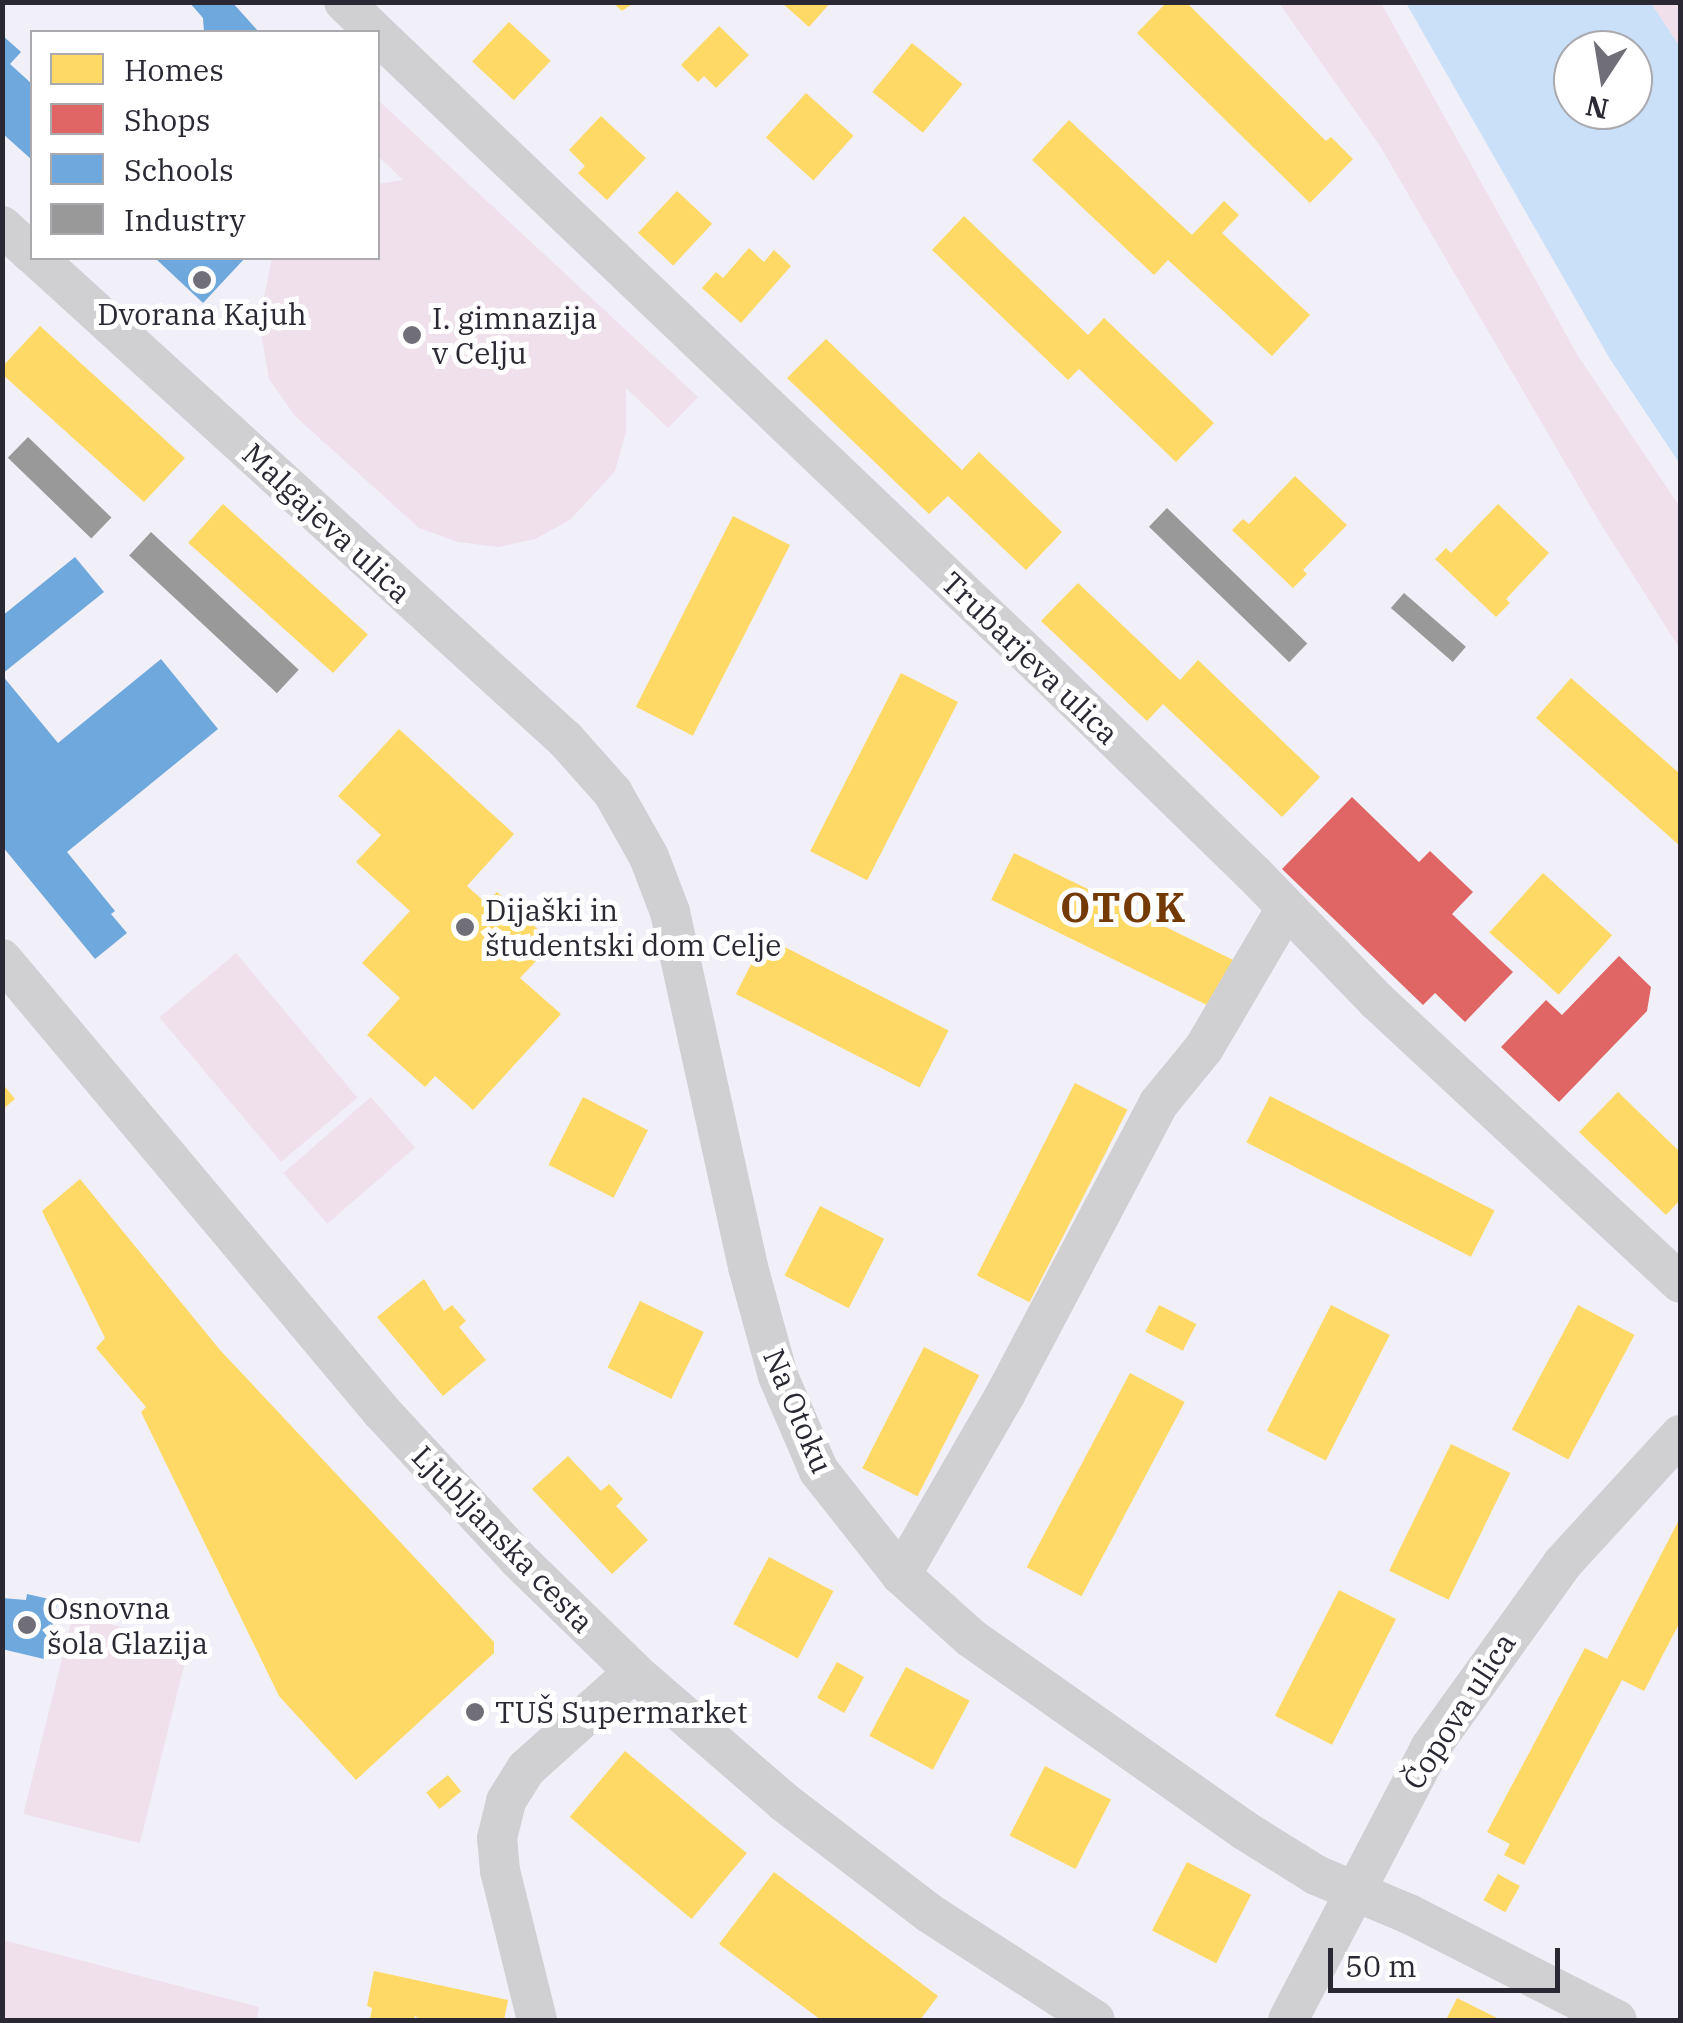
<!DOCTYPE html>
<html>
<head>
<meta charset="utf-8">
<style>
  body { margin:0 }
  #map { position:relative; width:1683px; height:2023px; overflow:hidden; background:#f1eff8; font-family:"IBM Plex Serif",serif }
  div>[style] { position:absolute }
  .green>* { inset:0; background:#f0e0ec; transform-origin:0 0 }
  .water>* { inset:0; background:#cae0f9 }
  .homes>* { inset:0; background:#ffd966; transform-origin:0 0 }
  .shops>* { inset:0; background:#e06666 }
  .schools>* { inset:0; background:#6fa8dc }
  .industry>* { inset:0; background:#999; transform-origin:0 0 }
  .minor>* { height:40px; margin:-20px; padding:0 20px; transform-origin:20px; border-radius:20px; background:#d0d0d3 }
  .dots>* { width:28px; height:28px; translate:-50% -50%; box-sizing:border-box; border:5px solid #fff; border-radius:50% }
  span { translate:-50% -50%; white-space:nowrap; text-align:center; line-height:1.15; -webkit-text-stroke:10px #fff; paint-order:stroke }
  .poi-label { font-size:30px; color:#2a2832 }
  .left { translate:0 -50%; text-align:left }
  .street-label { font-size:30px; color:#2a2832 }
  .district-label { font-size:40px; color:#743a06; font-weight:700; letter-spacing:2.5px }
  .frame { position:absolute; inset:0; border:5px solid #2a2832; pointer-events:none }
  .legend { position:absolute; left:30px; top:30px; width:350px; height:230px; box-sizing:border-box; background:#fff; border:2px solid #aaa9ad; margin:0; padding:12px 18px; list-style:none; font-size:30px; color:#2a2832 }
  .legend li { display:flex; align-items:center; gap:20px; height:50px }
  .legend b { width:50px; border:2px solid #aaa9ad }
  .north { position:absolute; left:1553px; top:30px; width:100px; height:100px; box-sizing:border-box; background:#fff; border:2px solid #aaa9ad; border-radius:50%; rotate:192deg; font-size:28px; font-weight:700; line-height:40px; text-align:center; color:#2a2832 }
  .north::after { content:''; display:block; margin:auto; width:35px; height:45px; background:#706e77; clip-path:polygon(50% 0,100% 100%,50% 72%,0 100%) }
  .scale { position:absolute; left:1328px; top:1948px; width:232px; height:45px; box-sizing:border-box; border:5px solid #2a2832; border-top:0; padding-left:12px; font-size:30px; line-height:35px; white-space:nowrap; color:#2a2832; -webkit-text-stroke:8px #fff; paint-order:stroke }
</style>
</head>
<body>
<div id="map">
  <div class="green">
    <div style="clip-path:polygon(1279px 3px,1381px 3px,1578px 356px,1680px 507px,1680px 649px,1599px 521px,1380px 146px)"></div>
    <div style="clip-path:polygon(1651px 3px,1680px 3px,1680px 47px)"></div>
    <div style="clip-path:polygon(378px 100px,698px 397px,668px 428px,626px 388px,626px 432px,615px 471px,570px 520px,535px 539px,499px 547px,458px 542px,419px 528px,295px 416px,269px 379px,259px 321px,272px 258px,378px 258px,378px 184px,403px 180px,378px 156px)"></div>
    <div style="left:236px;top:953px;width:189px;height:100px;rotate:50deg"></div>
    <div style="left:371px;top:1097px;width:67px;height:116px;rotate:49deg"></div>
    <div style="left:73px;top:1615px;width:120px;height:205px;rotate:14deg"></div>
    <div style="clip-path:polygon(3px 1940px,259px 2007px,257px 2020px,3px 2020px)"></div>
  </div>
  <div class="water">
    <div style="clip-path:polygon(evenodd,1406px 3px,1651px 3px,1680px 47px,1680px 464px,1610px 359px,1406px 3px,1573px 50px,1633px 50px,1633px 110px,1573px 110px,1573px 50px)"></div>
  </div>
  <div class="homes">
    <div style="clip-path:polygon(612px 2px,635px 2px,622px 11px)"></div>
    <div style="clip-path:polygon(781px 2px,831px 2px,809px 27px)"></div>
    <div style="clip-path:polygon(1167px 2px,1186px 2px,1326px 141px,1331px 137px,1353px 159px,1310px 203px,1137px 33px)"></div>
    <div style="left:509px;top:22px;width:57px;height:54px;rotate:43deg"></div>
    <div style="clip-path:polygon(719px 26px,749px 55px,716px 88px,704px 76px,698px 82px,681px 65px)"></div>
    <div style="left:912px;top:43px;width:65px;height:63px;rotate:39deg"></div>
    <div style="left:806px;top:93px;width:64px;height:60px;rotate:42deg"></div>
    <div style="clip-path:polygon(601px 116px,646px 158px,607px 200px,578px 173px,585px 166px,569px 150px)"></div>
    <div style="clip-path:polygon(1069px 120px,1192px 235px,1224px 201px,1239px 215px,1222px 233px,1310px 315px,1272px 356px,1168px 260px,1154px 275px,1032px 160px)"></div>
    <div style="left:677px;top:191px;width:48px;height:57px;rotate:43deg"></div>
    <div style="clip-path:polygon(964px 216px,1088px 335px,1104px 318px,1214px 423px,1176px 462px,1079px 369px,1068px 380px,932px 250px)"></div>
    <div style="clip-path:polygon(749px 248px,764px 262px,774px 250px,791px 266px,741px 323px,702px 288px,716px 272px,723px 278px)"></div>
    <div style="clip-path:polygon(40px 326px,185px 458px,144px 502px,2px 374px,2px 367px)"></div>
    <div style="clip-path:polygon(826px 339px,962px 470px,979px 452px,1062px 532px,1026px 570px,948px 496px,929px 514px,787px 378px)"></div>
    <div style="clip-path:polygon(1295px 476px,1347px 525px,1303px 570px,1307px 574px,1293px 588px,1232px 530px,1243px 519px,1249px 524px)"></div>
    <div style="left:223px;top:504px;width:195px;height:52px;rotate:42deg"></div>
    <div style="clip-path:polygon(1498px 504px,1549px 553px,1506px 599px,1510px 603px,1496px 617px,1435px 559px,1446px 548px,1451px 553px)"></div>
    <div style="left:733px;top:516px;width:64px;height:214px;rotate:27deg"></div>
    <div style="clip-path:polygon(1078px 583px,1180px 680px,1198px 660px,1320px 777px,1282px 817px,1163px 704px,1147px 721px,1041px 621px)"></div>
    <div style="left:901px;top:673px;width:64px;height:200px;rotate:27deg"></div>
    <div style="clip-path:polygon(1571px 678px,1680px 774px,1680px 846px,1536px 718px)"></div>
    <div style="clip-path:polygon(399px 729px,514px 834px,467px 886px,486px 903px,497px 892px,553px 943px,520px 978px,561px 1014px,473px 1110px,435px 1076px,425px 1087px,367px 1035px,400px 998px,362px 963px,410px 911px,356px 862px,381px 835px,338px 796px)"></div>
    <div style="left:1014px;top:853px;width:252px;height:52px;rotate:26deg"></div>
    <div style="left:1543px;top:873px;width:93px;height:80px;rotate:42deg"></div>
    <div style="left:765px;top:937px;width:206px;height:64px;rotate:27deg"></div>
    <div style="clip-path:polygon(2px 1083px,15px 1099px,2px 1110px)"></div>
    <div style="left:1075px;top:1083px;width:59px;height:216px;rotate:27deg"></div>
    <div style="clip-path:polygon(1618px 1092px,1680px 1152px,1680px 1200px,1666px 1215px,1579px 1132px)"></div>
    <div style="left:1270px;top:1096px;width:252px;height:52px;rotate:27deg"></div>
    <div style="left:583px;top:1097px;width:73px;height:76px;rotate:27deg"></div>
    <div style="clip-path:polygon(80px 1179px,220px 1350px,494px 1642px,494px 1653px,356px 1780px,279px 1696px,141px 1412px,146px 1407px,96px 1348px,105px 1338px,42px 1211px)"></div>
    <div style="left:820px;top:1206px;width:72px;height:78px;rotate:27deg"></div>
    <div style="clip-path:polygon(424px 1279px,444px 1311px,452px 1305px,466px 1321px,459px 1327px,486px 1360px,443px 1396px,377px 1317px)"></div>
    <div style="left:640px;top:1301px;width:71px;height:74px;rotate:26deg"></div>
    <div style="left:1159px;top:1305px;width:42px;height:30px;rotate:27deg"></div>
    <div style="left:1331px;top:1305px;width:66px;height:141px;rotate:27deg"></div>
    <div style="left:1578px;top:1305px;width:64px;height:141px;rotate:28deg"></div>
    <div style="left:924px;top:1347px;width:62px;height:136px;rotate:27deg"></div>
    <div style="left:1130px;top:1373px;width:62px;height:220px;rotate:28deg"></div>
    <div style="left:1451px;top:1444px;width:66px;height:141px;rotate:26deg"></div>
    <div style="clip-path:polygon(568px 1456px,601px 1491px,609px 1484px,623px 1499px,616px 1506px,648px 1540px,612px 1574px,532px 1489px)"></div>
    <div style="clip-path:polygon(1680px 1518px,1680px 1622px,1644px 1691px,1622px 1680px,1524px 1865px,1504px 1855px,1510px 1844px,1487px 1832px,1585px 1648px,1607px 1659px)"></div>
    <div style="left:769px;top:1557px;width:73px;height:76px;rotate:28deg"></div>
    <div style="left:1339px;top:1590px;width:64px;height:141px;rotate:27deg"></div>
    <div style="left:837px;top:1662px;width:31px;height:41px;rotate:29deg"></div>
    <div style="left:906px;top:1667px;width:72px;height:78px;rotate:28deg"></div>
    <div style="left:625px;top:1751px;width:159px;height:86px;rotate:40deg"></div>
    <div style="left:1045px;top:1766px;width:74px;height:78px;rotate:27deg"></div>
    <div style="left:448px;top:1775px;width:21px;height:28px;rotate:51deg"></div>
    <div style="left:1187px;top:1862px;width:72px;height:77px;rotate:27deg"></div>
    <div style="clip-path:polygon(774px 1872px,938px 1996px,920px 2020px,821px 2020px,719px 1944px)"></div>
    <div style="left:1498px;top:1874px;width:25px;height:30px;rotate:29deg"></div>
    <div style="clip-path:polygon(374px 1971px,508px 2000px,504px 2020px,421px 2020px,415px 2016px,414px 2020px,370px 2020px,372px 2008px,367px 2006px)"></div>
    <div style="clip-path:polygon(1457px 1998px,1501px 2020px,1446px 2020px)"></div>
  </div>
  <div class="shops">
    <div style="clip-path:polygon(1352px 797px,1419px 862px,1430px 851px,1473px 892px,1452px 914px,1513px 972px,1465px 1022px,1435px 993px,1423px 1005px,1282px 869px)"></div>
    <div style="clip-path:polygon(1619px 956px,1651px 987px,1647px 1011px,1559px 1102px,1501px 1047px,1546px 1000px,1562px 1015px)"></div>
  </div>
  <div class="schools">
    <div style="clip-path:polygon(189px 2px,232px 2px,259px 32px,204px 32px,203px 18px)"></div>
    <div style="clip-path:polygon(2px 35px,21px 52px,10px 64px,32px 84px,32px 160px,2px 133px)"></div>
    <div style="clip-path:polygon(155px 258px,245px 258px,203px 303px)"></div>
    <div style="clip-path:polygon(75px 557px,104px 592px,2px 674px,2px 616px)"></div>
    <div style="clip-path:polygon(161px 659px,218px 729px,67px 852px,115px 911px,111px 914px,127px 933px,95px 959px,2px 846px,2px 675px,58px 743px)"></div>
    <div style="clip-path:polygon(27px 1594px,58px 1601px,44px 1659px,2px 1649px,2px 1598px,26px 1600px)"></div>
  </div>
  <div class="industry">
    <div style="left:28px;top:437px;width:116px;height:29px;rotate:44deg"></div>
    <div style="left:1167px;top:508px;width:195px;height:26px;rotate:44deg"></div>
    <div style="left:151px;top:532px;width:202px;height:32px;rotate:43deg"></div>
    <div style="left:1404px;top:593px;width:82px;height:20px;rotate:41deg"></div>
  </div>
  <div class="minor">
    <div style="left:344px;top:2px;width:43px;rotate:44.1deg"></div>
    <div style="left:378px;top:35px;width:916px;rotate:43.63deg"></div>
    <div style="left:1041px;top:667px;width:296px;rotate:44.2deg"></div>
    <div style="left:1253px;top:873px;width:178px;rotate:45.9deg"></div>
    <div style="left:1377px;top:1001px;width:414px;rotate:42.9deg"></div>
    <div style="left:2px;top:226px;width:41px;rotate:43deg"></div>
    <div style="left:37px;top:258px;width:716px;rotate:42.34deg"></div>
    <div style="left:566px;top:740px;width:71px;rotate:48.4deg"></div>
    <div style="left:613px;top:793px;width:73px;rotate:60.6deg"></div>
    <div style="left:649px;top:857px;width:59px;rotate:69.1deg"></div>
    <div style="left:670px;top:912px;width:363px;rotate:77.6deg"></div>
    <div style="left:748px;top:1267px;width:113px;rotate:74.6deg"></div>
    <div style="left:778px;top:1376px;width:103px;rotate:66.7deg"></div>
    <div style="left:819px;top:1471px;width:132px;rotate:51.7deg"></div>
    <div style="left:901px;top:1575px;width:94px;rotate:42deg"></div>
    <div style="left:971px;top:1638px;width:334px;rotate:35.1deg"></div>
    <div style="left:1244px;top:1830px;width:85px;rotate:32deg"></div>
    <div style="left:1316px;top:1875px;width:101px;rotate:22.8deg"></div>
    <div style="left:1409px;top:1914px;width:233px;rotate:27deg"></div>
    <div style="left:2px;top:959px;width:591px;rotate:50.01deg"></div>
    <div style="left:382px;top:1412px;width:200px;rotate:47.2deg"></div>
    <div style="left:518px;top:1559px;width:162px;rotate:44.2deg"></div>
    <div style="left:634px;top:1672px;width:198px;rotate:40.9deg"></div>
    <div style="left:784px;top:1802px;width:183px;rotate:37.4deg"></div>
    <div style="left:929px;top:1913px;width:197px;rotate:32.8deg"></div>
    <div style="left:901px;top:1575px;width:210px;rotate:-60deg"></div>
    <div style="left:1006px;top:1393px;width:328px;rotate:-62.2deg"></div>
    <div style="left:1159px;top:1103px;width:71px;rotate:-50.7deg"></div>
    <div style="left:1204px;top:1048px;width:160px;rotate:-59.6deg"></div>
    <div style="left:537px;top:2020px;width:154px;rotate:-103.9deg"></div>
    <div style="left:500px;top:1871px;width:33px;rotate:-95deg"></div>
    <div style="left:497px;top:1838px;width:38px;rotate:-76deg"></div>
    <div style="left:506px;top:1801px;width:38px;rotate:-58deg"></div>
    <div style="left:526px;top:1769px;width:145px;rotate:-41.9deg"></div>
    <div style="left:1288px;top:2020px;width:307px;rotate:-62.4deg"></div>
    <div style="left:1430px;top:1748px;width:226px;rotate:-54.3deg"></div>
    <div style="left:1562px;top:1564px;width:175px;rotate:-47.5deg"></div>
  </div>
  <div class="dots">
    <div style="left:202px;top:280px;background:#706e77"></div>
    <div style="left:412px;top:335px;background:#706e77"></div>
    <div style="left:465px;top:927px;background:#706e77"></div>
    <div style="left:27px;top:1625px;background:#706e77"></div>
    <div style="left:475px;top:1712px;background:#706e77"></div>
  </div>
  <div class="poi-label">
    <span style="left:202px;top:314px">Dvorana Kajuh</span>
    <span class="left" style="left:432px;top:335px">I. gimnazija<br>v Celju</span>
    <span class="left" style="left:485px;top:927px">Dijaški in<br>študentski dom Celje</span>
    <span class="left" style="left:47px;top:1625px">Osnovna<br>šola Glazija</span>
    <span class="left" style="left:495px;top:1712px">TUŠ Supermarket</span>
  </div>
  <div class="street-label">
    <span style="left:327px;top:523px;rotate:43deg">Malgajeva ulica</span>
    <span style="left:1030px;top:658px;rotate:44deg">Trubarjeva ulica</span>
    <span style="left:798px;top:1411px;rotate:67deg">Na Otoku</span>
    <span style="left:503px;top:1539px;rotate:46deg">Ljubljanska cesta</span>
    <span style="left:1459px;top:1711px;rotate:-57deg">Čopova ulica</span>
  </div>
  <div class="district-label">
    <span style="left:1124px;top:907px">OTOK</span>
  </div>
  <div class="frame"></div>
  <ul class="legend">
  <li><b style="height:28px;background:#ffd966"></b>Homes</li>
  <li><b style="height:28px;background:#e06666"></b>Shops</li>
  <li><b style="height:28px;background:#6fa8dc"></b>Schools</li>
  <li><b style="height:28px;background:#999"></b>Industry</li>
  </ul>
  <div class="north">N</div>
  <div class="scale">50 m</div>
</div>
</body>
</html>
